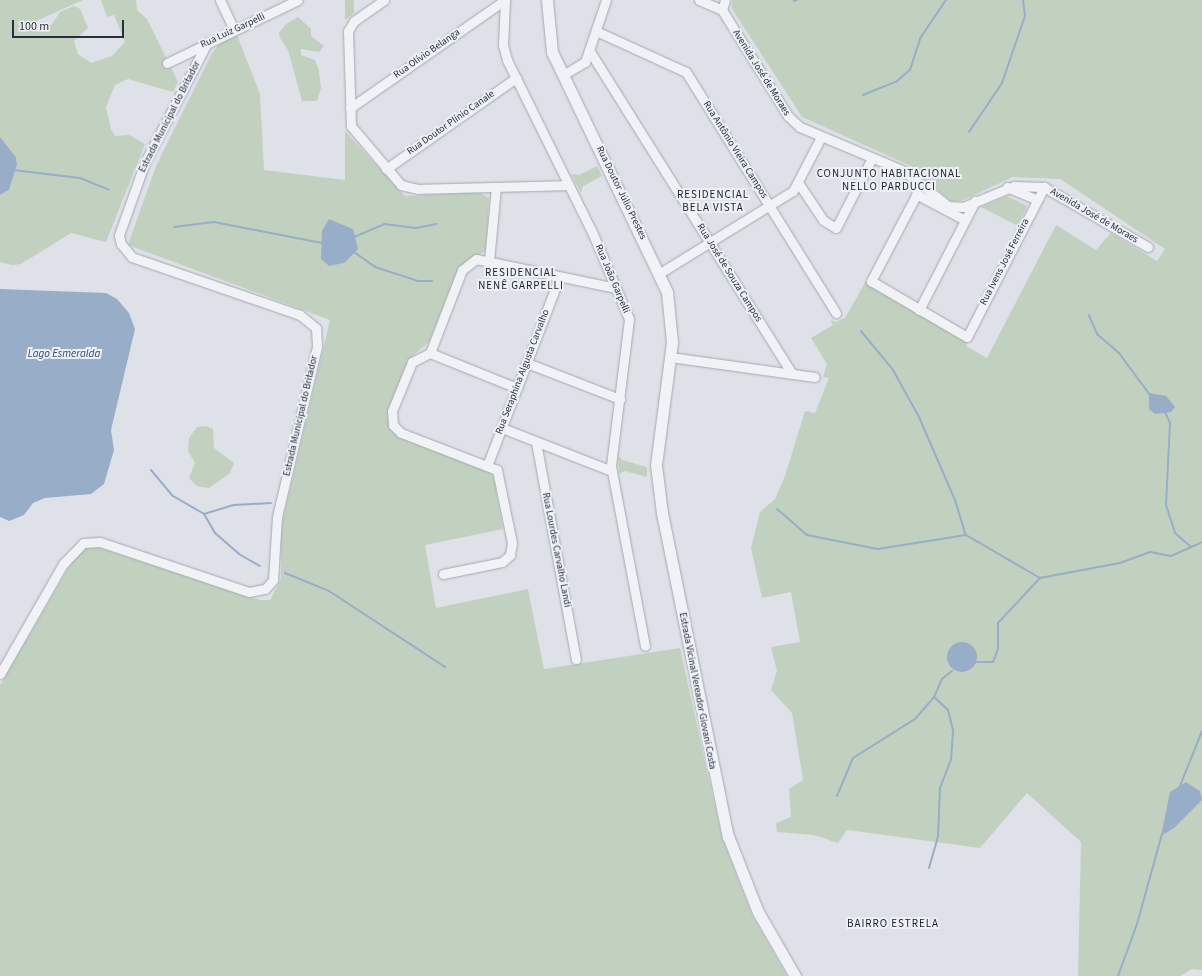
<!DOCTYPE html>
<html>
<head>
<meta charset="utf-8">
<style>
  body { margin:0 }
  #map { position:relative; width:1202px; height:976px; overflow:hidden; background:#dee1e7; font-family:"Source Sans 3",sans-serif }
  div>[style] { position:absolute }
  .green>* { inset:0; background:#c2d1bf }
  .water>* { inset:0; background:#98adc8 }
  .round { border-radius:50% }
  .stream>* { height:2px; margin:-1px; padding:0 1px; transform-origin:1px; border-radius:1px; background:#98adc8 }
  .roads { filter:drop-shadow(0 0 1px #a3a8b1) drop-shadow(0 0 1px #a3a8b1) }
  .minor>* { height:9px; margin:-4.5px; padding:0 4.5px; transform-origin:4.5px; border-radius:4.5px; background:#f0f2f6 }
  .tertiary>* { height:11px; margin:-5.5px; padding:0 5.5px; transform-origin:5.5px; border-radius:5.5px; background:#f0f2f6 }
  span { translate:-50% -50%; white-space:nowrap; text-align:center; line-height:1.15; -webkit-text-stroke:4px #edf0f5; paint-order:stroke }
  .street-label { font-size:10px; color:#272e3e }
  .neighbourhood-label { font-size:11px; color:#191f2f; letter-spacing:1px }
  .water-label { font-size:11px; color:#314a72; font-style:italic }
  .scale { position:absolute; left:12px; top:20px; width:112px; height:18px; box-sizing:border-box; border:2px solid #272e3e; border-top:0; padding-left:5px; font-size:12px; line-height:14px; white-space:nowrap; color:#272e3e; -webkit-text-stroke:3px #edf0f5; paint-order:stroke }
</style>
</head>
<body>
<div id="map">
  <div class="green">
    <div style="clip-path:polygon(0 0,83px 0,25px 26px,38px 32px,52px 24px,60px 12px,74px 6px,80px 9px,88px 28px,74px 41px,78px 54px,91px 63px,112px 56px,125px 42px,114px 15px,107px 17px,101px 0,136px 0,137px 10px,147px 19px,178px 82px,173px 92px,128px 79px,115px 85px,106px 107px,111px 129px,115px 136px,129px 135px,145px 144px,106px 242px,71px 233px,21px 264px,12px 265px,0 262px,0 195px,9px 190px,17px 165px,16px 157px,0 137px)"></div>
    <div style="clip-path:polygon(345px 0,354px 0,354px 13px,345px 20px)"></div>
    <div style="clip-path:polygon(732px 0,1202px 0,1202px 970px,1192px 969px,1180px 976px,1078px 976px,1081px 842px,1027px 793px,980px 848px,847px 830px,838px 843px,814px 835px,777px 832px,776px 823px,791px 817px,789px 789px,803px 780px,792px 713px,771px 690px,777px 671px,771px 647px,800px 642px,791px 592px,762px 598px,751px 548px,760px 512px,775px 499px,785px 476px,805px 411px,815px 413px,829px 378px,823px 377px,827px 364px,811px 338px,833px 325px,830px 320px,836px 322px,845px 318px,866px 281px,968px 342px,966px 346px,987px 358px,1056px 225px,1096px 250px,1111px 233px,1157px 261px,1165px 249px,1060px 179px,1013px 177px,961px 201px,950px 201px,911px 166px,802px 117px,732px 9px)"></div>
    <div style="clip-path:polygon(298px 17px,311px 29px,311px 36px,324px 46px,319px 52px,301px 49px,301px 55px,315px 60px,319px 71px,321px 88px,317px 101px,302px 101px,288px 50px,280px 38px,279px 33px,286px 24px)"></div>
    <div style="clip-path:polygon(237px 35px,260px 94px,264px 170px,345px 180px,345px 131px,405px 196px,478px 192px,489px 198px,486px 250px,458px 269px,429px 342px,408px 360px,388px 412px,395px 434px,490px 472px,494px 478px,503px 529px,425px 545px,436px 608px,528px 589px,544px 669px,680px 648px,722px 838px,752px 915px,787px 976px,0 976px,0 685px,75px 557px,84px 548px,99px 548px,260px 600px,270px 600px,281px 579px,281px 527px,330px 320px,128px 245px,156px 166px,212px 53px,219px 44px)"></div>
    <div style="clip-path:polygon(597px 166px,602px 176px,583px 186px,581px 193px,571px 174px,579px 175px)"></div>
    <div style="clip-path:polygon(1007px 196px,1027px 206px,1018px 226px,981px 207px)"></div>
    <div style="clip-path:polygon(207px 426px,213px 429px,214px 448px,234px 463px,230px 473px,209px 488px,197px 486px,189px 478px,195px 463px,188px 451px,189px 438px,197px 427px)"></div>
    <div style="clip-path:polygon(618px 455px,622px 460px,647px 467px,647px 477px,625px 471px,619px 474px)"></div>
  </div>
  <div class="water">
    <div style="clip-path:polygon(0 137px,16px 157px,17px 165px,9px 190px,0 195px)"></div>
    <div style="clip-path:polygon(329px 219px,353px 229px,358px 249px,344px 263px,329px 266px,321px 259px,322px 231px)"></div>
    <div style="clip-path:polygon(0 289px,106px 293px,117px 299px,129px 313px,135px 329px,111px 430px,114px 450px,104px 484px,91px 494px,45px 498px,33px 503px,24px 515px,9px 521px,0 517px)"></div>
    <div style="clip-path:polygon(1149px 393px,1166px 396px,1175px 407px,1171px 412px,1155px 414px,1149px 409px)"></div>
    <div class="round" style="left:947px;top:642px;width:30px;height:30px"></div>
    <div style="clip-path:polygon(1186px 782px,1200px 791px,1202px 800px,1174px 828px,1161px 836px,1170px 792px)"></div>
  </div>
  <div class="stream">
    <div style="left:794px;top:1px;width:3px;rotate:-18deg"></div>
    <div style="left:863px;top:95px;width:35px;rotate:-22deg"></div>
    <div style="left:896px;top:82px;width:18px;rotate:-41deg"></div>
    <div style="left:910px;top:70px;width:35px;rotate:-72deg"></div>
    <div style="left:921px;top:37px;width:45px;rotate:-56deg"></div>
    <div style="left:969px;top:132px;width:59px;rotate:-56deg"></div>
    <div style="left:1002px;top:83px;width:71px;rotate:-71.1deg"></div>
    <div style="left:1025px;top:16px;width:16px;rotate:-97deg"></div>
    <div style="left:13px;top:170px;width:67px;rotate:6.8deg"></div>
    <div style="left:80px;top:178px;width:31px;rotate:22deg"></div>
    <div style="left:174px;top:227px;width:40px;rotate:-7.1deg"></div>
    <div style="left:214px;top:222px;width:110px;rotate:11deg"></div>
    <div style="left:354px;top:237px;width:33px;rotate:-23deg"></div>
    <div style="left:384px;top:224px;width:32px;rotate:7deg"></div>
    <div style="left:416px;top:228px;width:21px;rotate:-11deg"></div>
    <div style="left:351px;top:250px;width:29px;rotate:35deg"></div>
    <div style="left:375px;top:267px;width:45px;rotate:18deg"></div>
    <div style="left:418px;top:281px;width:14px"></div>
    <div style="left:1089px;top:315px;width:21px;rotate:67deg"></div>
    <div style="left:1097px;top:334px;width:29px;rotate:41deg"></div>
    <div style="left:1119px;top:353px;width:52px;rotate:53.6deg"></div>
    <div style="left:861px;top:331px;width:50px;rotate:50.6deg"></div>
    <div style="left:893px;top:370px;width:54px;rotate:61deg"></div>
    <div style="left:919px;top:417px;width:90px;rotate:66.6deg"></div>
    <div style="left:955px;top:500px;width:37px;rotate:73deg"></div>
    <div style="left:966px;top:535px;width:86px;rotate:30.2deg"></div>
    <div style="left:1165px;top:412px;width:12px;rotate:66deg"></div>
    <div style="left:1170px;top:423px;width:82px;rotate:92.8deg"></div>
    <div style="left:1166px;top:505px;width:29px;rotate:72deg"></div>
    <div style="left:1175px;top:533px;width:21px;rotate:41deg"></div>
    <div style="left:151px;top:470px;width:34px;rotate:50deg"></div>
    <div style="left:173px;top:496px;width:36px;rotate:30deg"></div>
    <div style="left:204px;top:514px;width:22px;rotate:60deg"></div>
    <div style="left:215px;top:533px;width:32px;rotate:41deg"></div>
    <div style="left:239px;top:554px;width:24px;rotate:30deg"></div>
    <div style="left:777px;top:509px;width:40px;rotate:41deg"></div>
    <div style="left:807px;top:535px;width:72px;rotate:11.2deg"></div>
    <div style="left:878px;top:549px;width:89px;rotate:-9deg"></div>
    <div style="left:204px;top:514px;width:31px;rotate:-17deg"></div>
    <div style="left:234px;top:505px;width:37px;rotate:-3deg"></div>
    <div style="left:285px;top:573px;width:48px;rotate:22.2deg"></div>
    <div style="left:329px;top:591px;width:139px;rotate:33.2deg"></div>
    <div style="left:977px;top:662px;width:16px"></div>
    <div style="left:993px;top:662px;width:14px;rotate:-69deg"></div>
    <div style="left:998px;top:649px;width:26px;rotate:-90deg"></div>
    <div style="left:998px;top:623px;width:62px;rotate:-47deg"></div>
    <div style="left:1040px;top:578px;width:81px;rotate:-10.6deg"></div>
    <div style="left:1120px;top:563px;width:32px;rotate:-20deg"></div>
    <div style="left:1150px;top:552px;width:21px;rotate:11deg"></div>
    <div style="left:1171px;top:556px;width:34px;rotate:-24deg"></div>
    <div style="left:1180px;top:786px;width:59px;rotate:-68.2deg"></div>
    <div style="left:837px;top:796px;width:41px;rotate:-67.2deg"></div>
    <div style="left:853px;top:758px;width:73px;rotate:-32.2deg"></div>
    <div style="left:915px;top:719px;width:29px;rotate:-49deg"></div>
    <div style="left:934px;top:697px;width:20px;rotate:-66deg"></div>
    <div style="left:942px;top:679px;width:13px;rotate:-39deg"></div>
    <div style="left:929px;top:868px;width:33px;rotate:-74deg"></div>
    <div style="left:938px;top:836px;width:48px;rotate:-87.6deg"></div>
    <div style="left:940px;top:788px;width:30px;rotate:-69deg"></div>
    <div style="left:951px;top:760px;width:30px;rotate:-86deg"></div>
    <div style="left:953px;top:730px;width:21px;rotate:-104deg"></div>
    <div style="left:948px;top:710px;width:19px;rotate:-137deg"></div>
    <div style="left:1118px;top:976px;width:55px;rotate:-69.9deg"></div>
    <div style="left:1137px;top:924px;width:93px;rotate:-74.5deg"></div>
  </div>
  <div class="roads">
    <div class="minor">
      <div style="left:220px;top:0;width:33px;rotate:65deg"></div>
      <div style="left:384px;top:0;width:37px;rotate:145deg"></div>
      <div style="left:354px;top:21px;width:12px;rotate:121deg"></div>
      <div style="left:348px;top:31px;width:95px;rotate:88.2deg"></div>
      <div style="left:351px;top:126px;width:77px;rotate:49.7deg"></div>
      <div style="left:401px;top:185px;width:17px;rotate:13deg"></div>
      <div style="left:418px;top:189px;width:151px;rotate:-1.5deg"></div>
      <div style="left:505px;top:0;width:45px;rotate:92.5deg"></div>
      <div style="left:503px;top:45px;width:16px;rotate:75deg"></div>
      <div style="left:507px;top:60px;width:194px;rotate:63.7deg"></div>
      <div style="left:593px;top:234px;width:92px;rotate:67deg"></div>
      <div style="left:629px;top:319px;width:148px;rotate:97deg"></div>
      <div style="left:611px;top:466px;width:183px;rotate:79.3deg"></div>
      <div style="left:699px;top:0;width:25px;rotate:23deg"></div>
      <div style="left:722px;top:10px;width:125px;rotate:58.1deg"></div>
      <div style="left:788px;top:116px;width:16px;rotate:43deg"></div>
      <div style="left:800px;top:127px;width:113px;rotate:22.9deg"></div>
      <div style="left:904px;top:171px;width:56px;rotate:38.5deg"></div>
      <div style="left:948px;top:206px;width:15px;rotate:4deg"></div>
      <div style="left:963px;top:207px;width:55px;rotate:-22.4deg"></div>
      <div style="left:1014px;top:186px;width:30px;rotate:2deg"></div>
      <div style="left:1044px;top:187px;width:120px;rotate:30deg"></div>
      <div style="left:722px;top:10px;width:10px;rotate:-73deg"></div>
      <div style="left:596px;top:31px;width:99px;rotate:24.5deg"></div>
      <div style="left:686px;top:72px;width:284px;rotate:58.1deg"></div>
      <div style="left:589px;top:50px;width:382px;rotate:57.9deg"></div>
      <div style="left:167px;top:63px;width:145px;rotate:-25.7deg"></div>
      <div style="left:563px;top:75px;width:26px;rotate:-31deg"></div>
      <div style="left:585px;top:62px;width:65px;rotate:-71.3deg"></div>
      <div style="left:350px;top:108px;width:189px;rotate:-34.9deg"></div>
      <div style="left:386px;top:169px;width:159px;rotate:-35deg"></div>
      <div style="left:799px;top:184px;width:43px;rotate:56.3deg"></div>
      <div style="left:823px;top:220px;width:15px;rotate:32deg"></div>
      <div style="left:836px;top:228px;width:79px;rotate:-62.8deg"></div>
      <div style="left:922px;top:184px;width:110px;rotate:117.7deg"></div>
      <div style="left:871px;top:281px;width:111px;rotate:30.3deg"></div>
      <div style="left:967px;top:337px;width:169px;rotate:-62.8deg"></div>
      <div style="left:1007px;top:187px;width:33px;rotate:23deg"></div>
      <div style="left:916px;top:194px;width:55px;rotate:28deg"></div>
      <div style="left:489px;top:261px;width:74px;rotate:-84.6deg"></div>
      <div style="left:660px;top:273px;width:156px;rotate:-31.7deg"></div>
      <div style="left:793px;top:191px;width:61px;rotate:-62.6deg"></div>
      <div style="left:919px;top:310px;width:123px;rotate:-62.8deg"></div>
      <div style="left:430px;top:353px;width:89px;rotate:-68.9deg"></div>
      <div style="left:462px;top:270px;width:18px;rotate:-38deg"></div>
      <div style="left:476px;top:259px;width:143px;rotate:11.7deg"></div>
      <div style="left:670px;top:357px;width:146px;rotate:7.9deg"></div>
      <div style="left:527px;top:363px;width:100px;rotate:21.2deg"></div>
      <div style="left:502px;top:428px;width:118px;rotate:21.4deg"></div>
      <div style="left:536px;top:442px;width:221px;rotate:79.6deg"></div>
      <div style="left:487px;top:466px;width:201px;rotate:-69deg"></div>
      <div style="left:443px;top:574px;width:60px;rotate:-11.5deg"></div>
      <div style="left:502px;top:562px;width:11px;rotate:-41deg"></div>
      <div style="left:510px;top:555px;width:12px;rotate:-81deg"></div>
      <div style="left:512px;top:543px;width:75px;rotate:-101.6deg"></div>
      <div style="left:497px;top:470px;width:103px;rotate:-158.9deg"></div>
      <div style="left:401px;top:433px;width:11px;rotate:-135deg"></div>
      <div style="left:393px;top:425px;width:14px;rotate:-94deg"></div>
      <div style="left:392px;top:411px;width:53px;rotate:-67.8deg"></div>
      <div style="left:412px;top:362px;width:20px;rotate:-27deg"></div>
      <div style="left:430px;top:353px;width:94px;rotate:21.9deg"></div>
      <div style="left:0;top:674px;width:127px;rotate:-60.2deg"></div>
      <div style="left:63px;top:564px;width:29px;rotate:-46deg"></div>
      <div style="left:83px;top:543px;width:17px;rotate:-3deg"></div>
      <div style="left:100px;top:542px;width:157px;rotate:18.6deg"></div>
      <div style="left:249px;top:592px;width:16px;rotate:-11deg"></div>
      <div style="left:265px;top:589px;width:12px;rotate:-48deg"></div>
      <div style="left:273px;top:580px;width:63px;rotate:-86.4deg"></div>
      <div style="left:277px;top:517px;width:176px;rotate:-76.8deg"></div>
      <div style="left:317px;top:346px;width:18px;rotate:-93deg"></div>
      <div style="left:316px;top:328px;width:21px;rotate:-141deg"></div>
      <div style="left:300px;top:315px;width:178px;rotate:-161deg"></div>
      <div style="left:132px;top:257px;width:17px;rotate:-130deg"></div>
      <div style="left:121px;top:244px;width:9px;rotate:-103deg"></div>
      <div style="left:119px;top:235px;width:77px;rotate:-70.4deg"></div>
      <div style="left:145px;top:162px;width:134px;rotate:-62.5deg"></div>
    </div>
    <div class="tertiary">
      <div style="left:547px;top:0;width:52px;rotate:84.5deg"></div>
      <div style="left:552px;top:52px;width:266px;rotate:64.4deg"></div>
      <div style="left:667px;top:292px;width:50px;rotate:84.3deg"></div>
      <div style="left:672px;top:342px;width:124px;rotate:97.4deg"></div>
      <div style="left:656px;top:465px;width:48px;rotate:82.9deg"></div>
      <div style="left:662px;top:513px;width:330px;rotate:78.5deg"></div>
      <div style="left:728px;top:836px;width:82px;rotate:68.5deg"></div>
      <div style="left:758px;top:912px;width:74px;rotate:60deg"></div>
    </div>
  </div>
  <div class="street-label">
    <span style="left:233px;top:31px;rotate:-25deg">Rua Luiz Garpelli</span>
    <span style="left:427px;top:54px;rotate:-35deg">Rua Olívio Belanga</span>
    <span style="left:761px;top:73px;rotate:58deg">Avenida José de Moraes</span>
    <span style="left:170px;top:117px;rotate:-63deg">Estrada Municipal do Britador</span>
    <span style="left:451px;top:123px;rotate:-35deg">Rua Doutor Plínio Canale</span>
    <span style="left:735px;top:150px;rotate:58deg">Rua Antônio Vieira Campos</span>
    <span style="left:621px;top:193px;rotate:64deg">Rua Doutor Júlio Prestes</span>
    <span style="left:1094px;top:216px;rotate:30deg">Avenida José de Moraes</span>
    <span style="left:1005px;top:262px;rotate:-63deg">Rua Ivens José Ferreira</span>
    <span style="left:729px;top:273px;rotate:58deg">Rua José de Souza Campos</span>
    <span style="left:612px;top:279px;rotate:67deg">Rua João Garpelli</span>
    <span style="left:523px;top:372px;rotate:-69deg">Rua Seraphina Algusta Carvalho</span>
    <span style="left:301px;top:416px;rotate:-77deg">Estrada Municipal do Britador</span>
    <span style="left:556px;top:550px;rotate:79deg">Rua Lourdes Carvalho Landi</span>
    <span style="left:697px;top:691px;rotate:79deg">Estrada Vicinal Vereador Giovani Costa</span>
  </div>
  <div class="neighbourhood-label">
    <span style="left:889px;top:181px">CONJUNTO HABITACIONAL<br>NELLO PARDUCCI</span>
    <span style="left:713px;top:202px">RESIDENCIAL<br>BELA VISTA</span>
    <span style="left:521px;top:280px">RESIDENCIAL<br>NENÊ GARPELLI</span>
    <span style="left:893px;top:924px">BAIRRO ESTRELA</span>
  </div>
  <div class="water-label">
    <span style="left:64px;top:354px">Lago Esmeralda</span>
  </div>
  <div class="scale">100 m</div>
</div>
</body>
</html>
